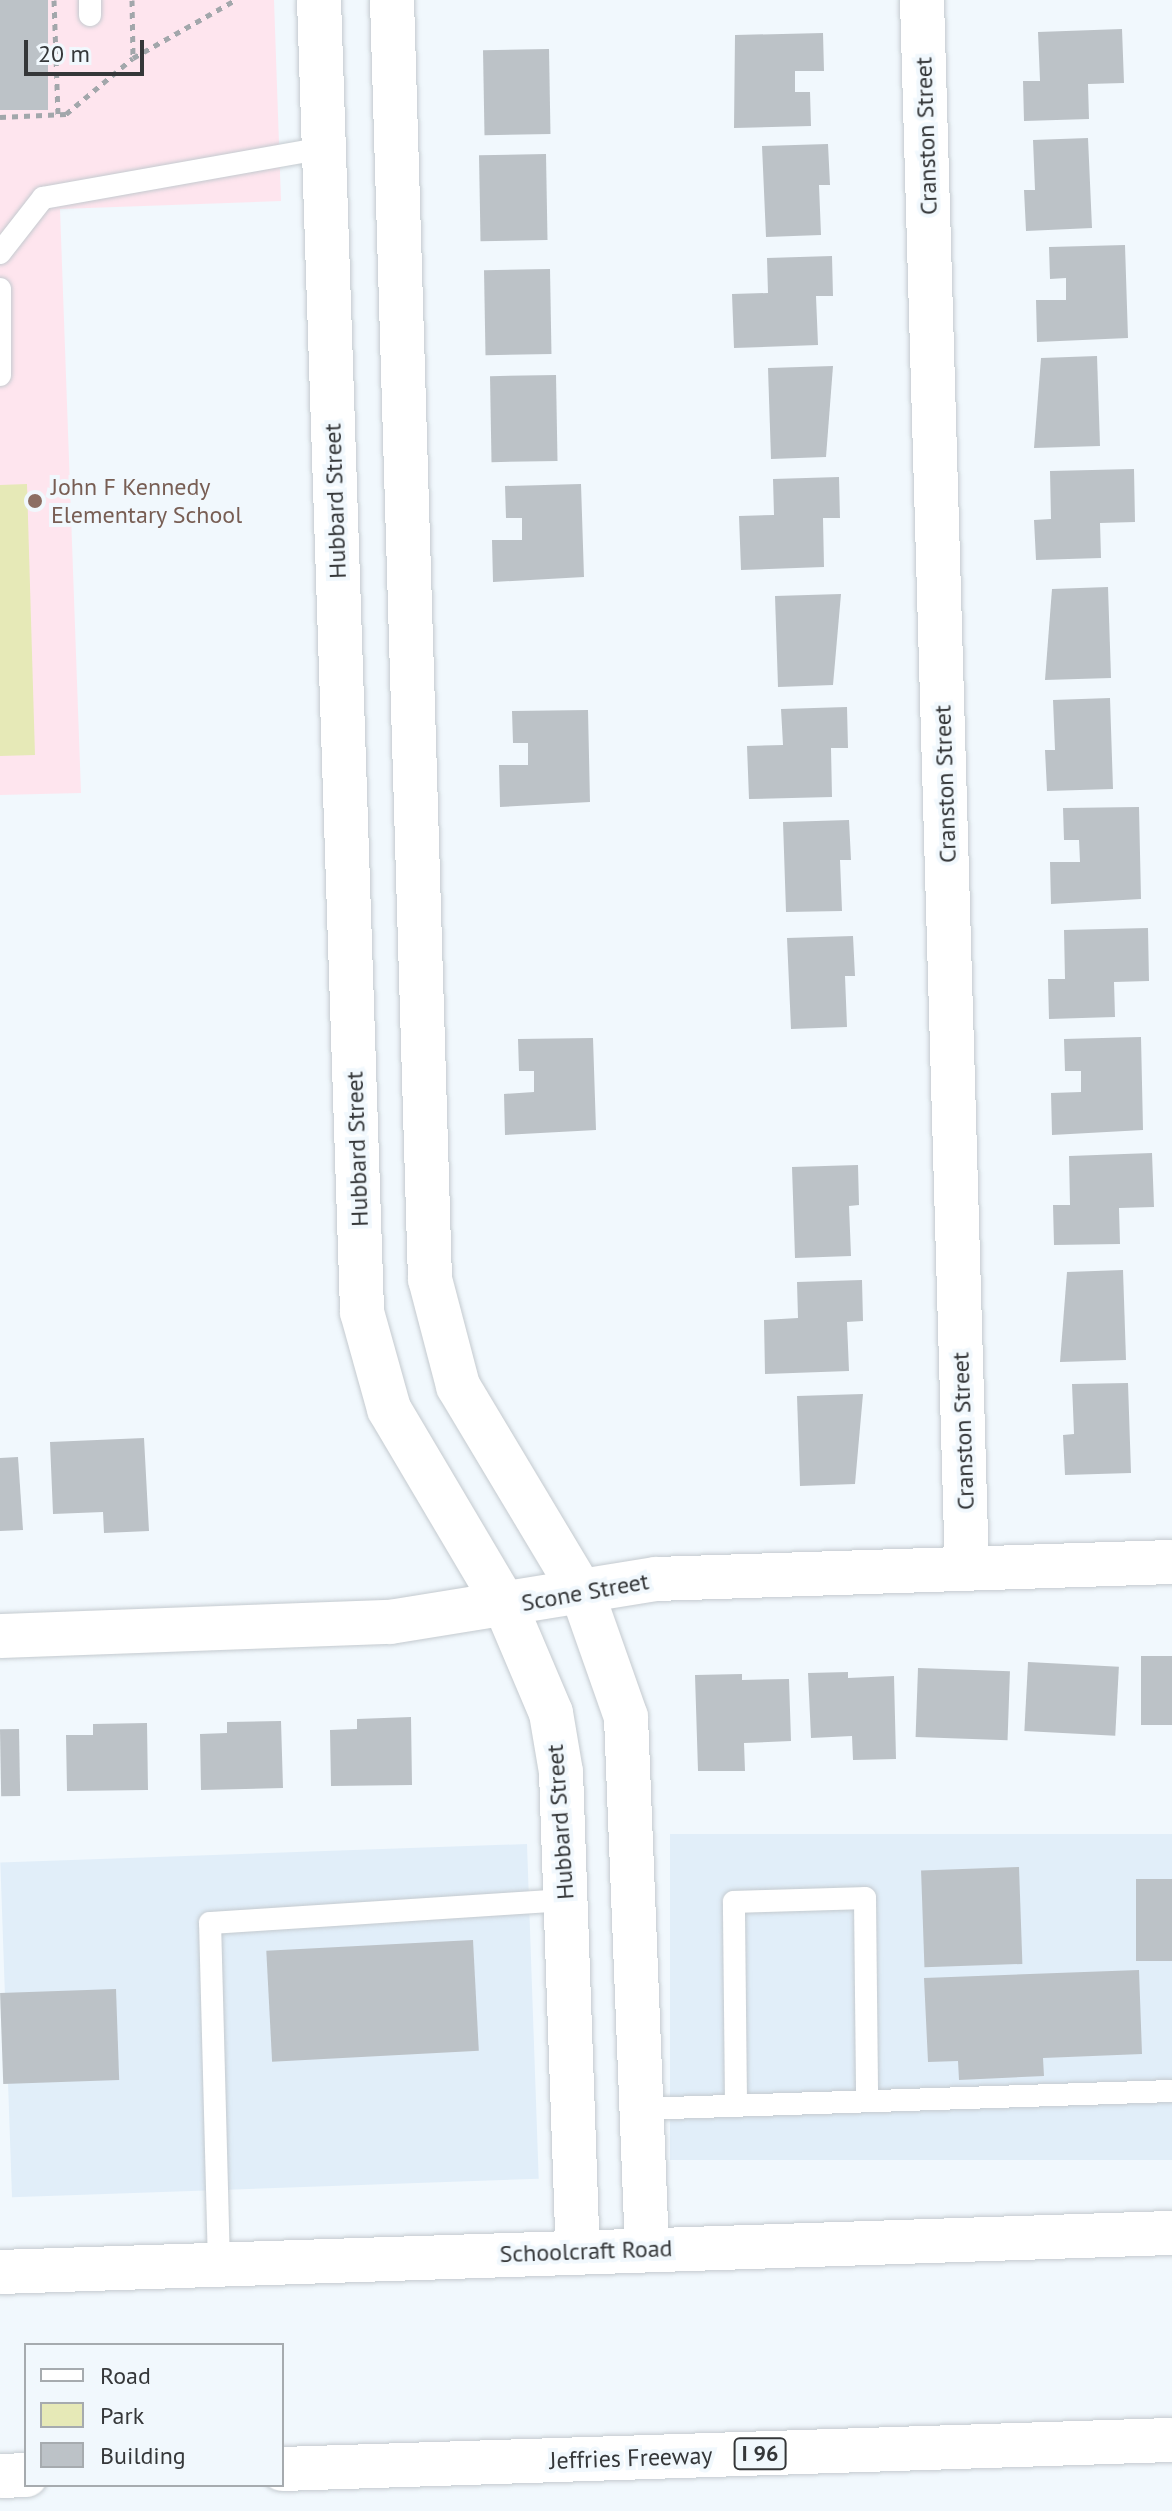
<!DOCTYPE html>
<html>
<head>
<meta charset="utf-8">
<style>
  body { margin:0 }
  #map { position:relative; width:1172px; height:2511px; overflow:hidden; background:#f1f8fd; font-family:"PT Sans",sans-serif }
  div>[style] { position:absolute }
  .built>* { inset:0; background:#e1eef9; transform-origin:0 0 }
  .education>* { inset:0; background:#fee5ee }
  .green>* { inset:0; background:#e6e9b7 }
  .building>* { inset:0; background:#bcc2c7; transform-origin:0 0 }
  .path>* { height:5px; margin-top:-2.5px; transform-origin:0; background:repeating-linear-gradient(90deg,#a2a7ab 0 6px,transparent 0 12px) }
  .roads { filter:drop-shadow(0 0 2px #c4cacf) drop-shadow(0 0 2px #c4cacf) }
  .service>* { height:22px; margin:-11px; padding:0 11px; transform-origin:11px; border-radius:11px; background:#fff }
  .minor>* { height:44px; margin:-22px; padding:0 22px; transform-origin:22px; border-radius:22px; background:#fff }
  .secondary>* { height:44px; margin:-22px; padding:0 22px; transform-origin:22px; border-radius:22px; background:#fff }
  .motorway>* { height:44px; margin:-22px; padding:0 22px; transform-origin:22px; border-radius:22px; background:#fff }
  .dots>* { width:22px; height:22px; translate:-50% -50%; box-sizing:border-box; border:4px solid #f1f8fd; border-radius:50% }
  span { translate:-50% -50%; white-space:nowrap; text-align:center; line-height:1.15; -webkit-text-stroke:8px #f1f8fd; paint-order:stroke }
  .shield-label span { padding:2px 6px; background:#f1f8fd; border:2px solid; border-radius:6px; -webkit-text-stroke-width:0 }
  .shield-label { font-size:22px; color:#353739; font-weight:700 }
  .street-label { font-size:24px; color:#353739 }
  .education-label { font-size:24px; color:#785e54 }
  .left { translate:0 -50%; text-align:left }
  .legend { position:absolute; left:24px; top:2343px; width:260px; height:144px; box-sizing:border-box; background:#f1f8fd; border:2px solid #a6abaf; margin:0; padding:10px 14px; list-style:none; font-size:24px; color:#353739 }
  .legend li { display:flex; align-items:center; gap:16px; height:40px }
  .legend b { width:40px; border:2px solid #a6abaf }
  .scale { position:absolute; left:24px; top:40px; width:120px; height:36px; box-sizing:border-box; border:4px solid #353739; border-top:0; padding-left:10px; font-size:24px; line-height:28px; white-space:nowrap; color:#353739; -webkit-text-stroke:6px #f1f8fd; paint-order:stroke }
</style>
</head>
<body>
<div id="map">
  <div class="built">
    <div style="left:1172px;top:1834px;width:326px;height:502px;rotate:90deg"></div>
    <div style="left:527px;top:1844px;width:335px;height:527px;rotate:88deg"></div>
  </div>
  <div class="education">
    <div style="clip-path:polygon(0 0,274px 0,281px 201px,60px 209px,81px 793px,0 795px)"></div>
  </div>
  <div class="green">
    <div style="clip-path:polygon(27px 484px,35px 755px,0 756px,0 485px)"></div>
  </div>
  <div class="building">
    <div style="left:0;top:0;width:48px;height:110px"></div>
    <div style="clip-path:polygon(1122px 29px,1124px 83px,1088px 84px,1089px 119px,1024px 121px,1023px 81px,1040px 81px,1038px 32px)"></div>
    <div style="clip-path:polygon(823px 33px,824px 71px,795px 71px,795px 92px,810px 92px,811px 126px,734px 128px,735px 35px)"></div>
    <div style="left:549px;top:49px;width:85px;height:66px;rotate:89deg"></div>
    <div style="clip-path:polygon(1088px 138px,1092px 228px,1026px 231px,1024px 190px,1035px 190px,1033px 140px)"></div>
    <div style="clip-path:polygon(828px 144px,830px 185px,819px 185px,821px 235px,766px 237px,762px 146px)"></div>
    <div style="left:546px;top:154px;width:86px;height:67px;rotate:89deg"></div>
    <div style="clip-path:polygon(1125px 245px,1128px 338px,1037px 342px,1036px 300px,1066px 300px,1066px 278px,1050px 279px,1049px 247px)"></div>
    <div style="clip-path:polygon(832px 256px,833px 296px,816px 296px,818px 345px,734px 348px,732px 294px,768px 293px,767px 258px)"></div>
    <div style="left:550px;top:269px;width:85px;height:66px;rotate:89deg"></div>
    <div style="clip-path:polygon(1097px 356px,1100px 446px,1034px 448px,1041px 358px)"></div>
    <div style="clip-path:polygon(833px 366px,826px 457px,771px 459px,768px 368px)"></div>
    <div style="left:556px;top:375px;width:86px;height:66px;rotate:89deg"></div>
    <div style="clip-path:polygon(1134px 469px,1135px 522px,1100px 523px,1101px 558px,1036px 560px,1034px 520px,1051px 519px,1050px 471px)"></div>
    <div style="clip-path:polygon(839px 477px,840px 518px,823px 518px,824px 567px,741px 570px,739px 516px,774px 515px,773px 479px)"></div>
    <div style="clip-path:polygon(581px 484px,584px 577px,493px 582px,492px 540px,522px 540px,522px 518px,506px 518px,505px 486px)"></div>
    <div style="clip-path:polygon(1108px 587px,1111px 678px,1045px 680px,1052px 589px)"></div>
    <div style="clip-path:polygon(841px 594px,833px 685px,778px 687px,775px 596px)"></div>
    <div style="clip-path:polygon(1110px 698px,1113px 789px,1047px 791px,1045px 750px,1055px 750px,1053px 700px)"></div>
    <div style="clip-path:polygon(847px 707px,848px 748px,831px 748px,832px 797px,749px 799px,747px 746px,783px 745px,781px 709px)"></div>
    <div style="clip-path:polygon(588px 710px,590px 802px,500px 807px,499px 765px,528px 765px,528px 743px,513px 743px,512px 711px)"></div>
    <div style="clip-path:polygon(1139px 807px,1141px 899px,1051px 904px,1050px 862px,1080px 862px,1079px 840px,1064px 840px,1063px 808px)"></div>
    <div style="clip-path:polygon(849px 820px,851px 860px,840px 860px,842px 911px,786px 912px,783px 822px)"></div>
    <div style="clip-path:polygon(1148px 928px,1149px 981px,1114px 982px,1115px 1017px,1049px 1019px,1048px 979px,1065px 979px,1064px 930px)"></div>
    <div style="clip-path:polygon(853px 936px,855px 976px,845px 976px,847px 1027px,791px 1029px,787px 938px)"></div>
    <div style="clip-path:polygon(1141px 1037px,1143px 1130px,1052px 1135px,1051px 1093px,1081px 1092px,1081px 1071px,1065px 1071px,1064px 1039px)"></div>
    <div style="clip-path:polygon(593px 1038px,596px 1130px,505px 1135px,504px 1094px,534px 1092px,534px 1071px,519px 1071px,518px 1039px)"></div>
    <div style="clip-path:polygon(1152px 1153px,1154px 1207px,1119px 1208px,1120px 1244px,1054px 1245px,1053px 1205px,1070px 1205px,1069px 1156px)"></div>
    <div style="clip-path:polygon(858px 1165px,859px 1205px,849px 1206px,851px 1256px,795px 1258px,792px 1167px)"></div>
    <div style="clip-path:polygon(1123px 1270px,1126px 1360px,1060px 1362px,1067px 1272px)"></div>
    <div style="clip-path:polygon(862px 1280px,863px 1321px,847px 1322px,849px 1371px,765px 1374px,764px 1320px,798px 1318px,797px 1282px)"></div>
    <div style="clip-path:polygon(1128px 1383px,1131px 1473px,1065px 1475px,1063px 1435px,1074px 1434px,1072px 1384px)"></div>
    <div style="clip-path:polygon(863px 1394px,855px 1484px,800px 1486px,797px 1396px)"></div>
    <div style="clip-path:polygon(144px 1438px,149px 1531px,104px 1533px,103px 1512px,53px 1514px,50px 1442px)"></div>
    <div style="clip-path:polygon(18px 1457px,23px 1530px,0 1531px,0 1458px)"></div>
    <div style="left:1141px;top:1656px;width:31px;height:69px"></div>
    <div style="left:1028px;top:1662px;width:91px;height:69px;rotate:3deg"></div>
    <div style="left:918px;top:1668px;width:92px;height:69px;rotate:2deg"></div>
    <div style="clip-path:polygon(848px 1672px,848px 1678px,894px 1676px,896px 1759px,853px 1760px,852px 1736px,811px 1738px,808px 1673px)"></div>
    <div style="clip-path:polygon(742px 1674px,742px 1680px,789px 1679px,791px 1741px,744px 1743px,745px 1771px,698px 1771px,695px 1675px)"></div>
    <div style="clip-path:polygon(411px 1717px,412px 1785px,331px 1786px,330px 1730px,357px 1729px,357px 1719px)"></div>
    <div style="clip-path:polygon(281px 1721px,283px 1788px,201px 1790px,200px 1734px,227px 1733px,227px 1722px)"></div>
    <div style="clip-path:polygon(147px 1723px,148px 1790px,67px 1791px,66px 1735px,93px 1735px,93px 1724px)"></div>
    <div style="left:19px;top:1729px;width:67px;height:19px;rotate:89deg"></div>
    <div style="left:1019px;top:1867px;width:97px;height:98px;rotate:88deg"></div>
    <div style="left:1172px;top:1879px;width:82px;height:36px;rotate:90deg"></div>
    <div style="left:473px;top:1940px;width:111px;height:207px;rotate:87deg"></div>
    <div style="clip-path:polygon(1139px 1970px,1142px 2054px,1043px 2058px,1044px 2076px,959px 2080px,958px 2061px,928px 2062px,924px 1978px)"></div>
    <div style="left:116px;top:1989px;width:91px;height:116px;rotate:88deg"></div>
  </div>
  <div class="path">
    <div style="left:54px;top:0;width:115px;rotate:88deg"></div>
    <div style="left:132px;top:0;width:58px;rotate:89deg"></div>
    <div style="left:0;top:117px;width:66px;rotate:-2.6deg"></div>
    <div style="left:66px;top:114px;width:87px;rotate:-39.9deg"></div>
    <div style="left:133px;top:58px;width:117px;rotate:-29.6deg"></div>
  </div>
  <div class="roads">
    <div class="service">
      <div style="left:90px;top:0;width:15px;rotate:90deg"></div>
      <div style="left:0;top:253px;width:70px;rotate:-52deg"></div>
      <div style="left:43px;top:198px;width:285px;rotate:-10.1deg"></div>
      <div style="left:0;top:289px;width:86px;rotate:90deg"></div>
      <div style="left:736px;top:2103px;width:201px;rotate:-90.6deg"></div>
      <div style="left:734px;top:1902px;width:131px;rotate:-1.7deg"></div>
      <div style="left:865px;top:1898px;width:201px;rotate:89.4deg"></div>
      <div style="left:640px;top:2109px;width:532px;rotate:-1.94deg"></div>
      <div style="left:219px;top:2265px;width:342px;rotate:-91.5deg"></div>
      <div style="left:210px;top:1923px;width:357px;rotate:-3.7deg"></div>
    </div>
    <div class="minor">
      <div style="left:319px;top:0;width:1313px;rotate:88.12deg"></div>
      <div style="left:362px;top:1312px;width:101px;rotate:74.4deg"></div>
      <div style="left:389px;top:1409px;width:230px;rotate:59.4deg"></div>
      <div style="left:506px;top:1607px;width:115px;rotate:67deg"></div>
      <div style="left:551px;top:1713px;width:60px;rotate:80.4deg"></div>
      <div style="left:561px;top:1772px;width:479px;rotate:88deg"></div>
      <div style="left:392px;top:0;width:1280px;rotate:88.3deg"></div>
      <div style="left:430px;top:1279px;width:111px;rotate:75.3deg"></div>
      <div style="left:458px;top:1386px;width:244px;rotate:59.1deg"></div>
      <div style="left:583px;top:1595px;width:129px;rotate:70.6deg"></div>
      <div style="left:626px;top:1717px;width:531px;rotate:87.74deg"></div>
      <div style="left:922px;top:0;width:1568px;rotate:88.36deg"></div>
      <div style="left:0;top:1636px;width:390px;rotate:-2.1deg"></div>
      <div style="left:390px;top:1622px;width:269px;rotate:-9.2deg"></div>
      <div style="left:656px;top:1579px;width:516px;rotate:-1.89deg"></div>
    </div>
    <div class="secondary">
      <div style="left:0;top:2272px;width:1173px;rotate:-1.91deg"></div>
    </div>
    <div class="motorway">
      <div style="left:282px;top:2469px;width:890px;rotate:-1.87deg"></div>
      <div style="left:0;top:2476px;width:26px;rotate:-2deg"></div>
    </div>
  </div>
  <div class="dots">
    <div style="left:35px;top:501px;background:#8d6e63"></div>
  </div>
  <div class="shield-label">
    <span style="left:760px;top:2454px">I 96</span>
  </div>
  <div class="street-label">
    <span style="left:926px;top:136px;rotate:-92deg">Cranston Street</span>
    <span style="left:335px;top:501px;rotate:-92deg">Hubbard Street</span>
    <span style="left:945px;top:784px;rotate:-92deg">Cranston Street</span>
    <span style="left:357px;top:1149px;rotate:-92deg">Hubbard Street</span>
    <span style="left:963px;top:1431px;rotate:-92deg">Cranston Street</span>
    <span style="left:585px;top:1592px;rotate:-10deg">Scone Street</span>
    <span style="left:560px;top:1822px;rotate:-94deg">Hubbard Street</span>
    <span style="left:586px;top:2251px;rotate:-2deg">Schoolcraft Road</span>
    <span style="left:631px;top:2458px;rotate:-2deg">Jeffries Freeway</span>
  </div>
  <div class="education-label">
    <span class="left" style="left:51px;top:501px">John F Kennedy<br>Elementary School</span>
  </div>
  <ul class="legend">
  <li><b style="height:10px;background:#fff"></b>Road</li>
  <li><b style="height:22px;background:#e6e9b7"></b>Park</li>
  <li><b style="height:22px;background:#bcc2c7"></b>Building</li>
  </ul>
  <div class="scale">20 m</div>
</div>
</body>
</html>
